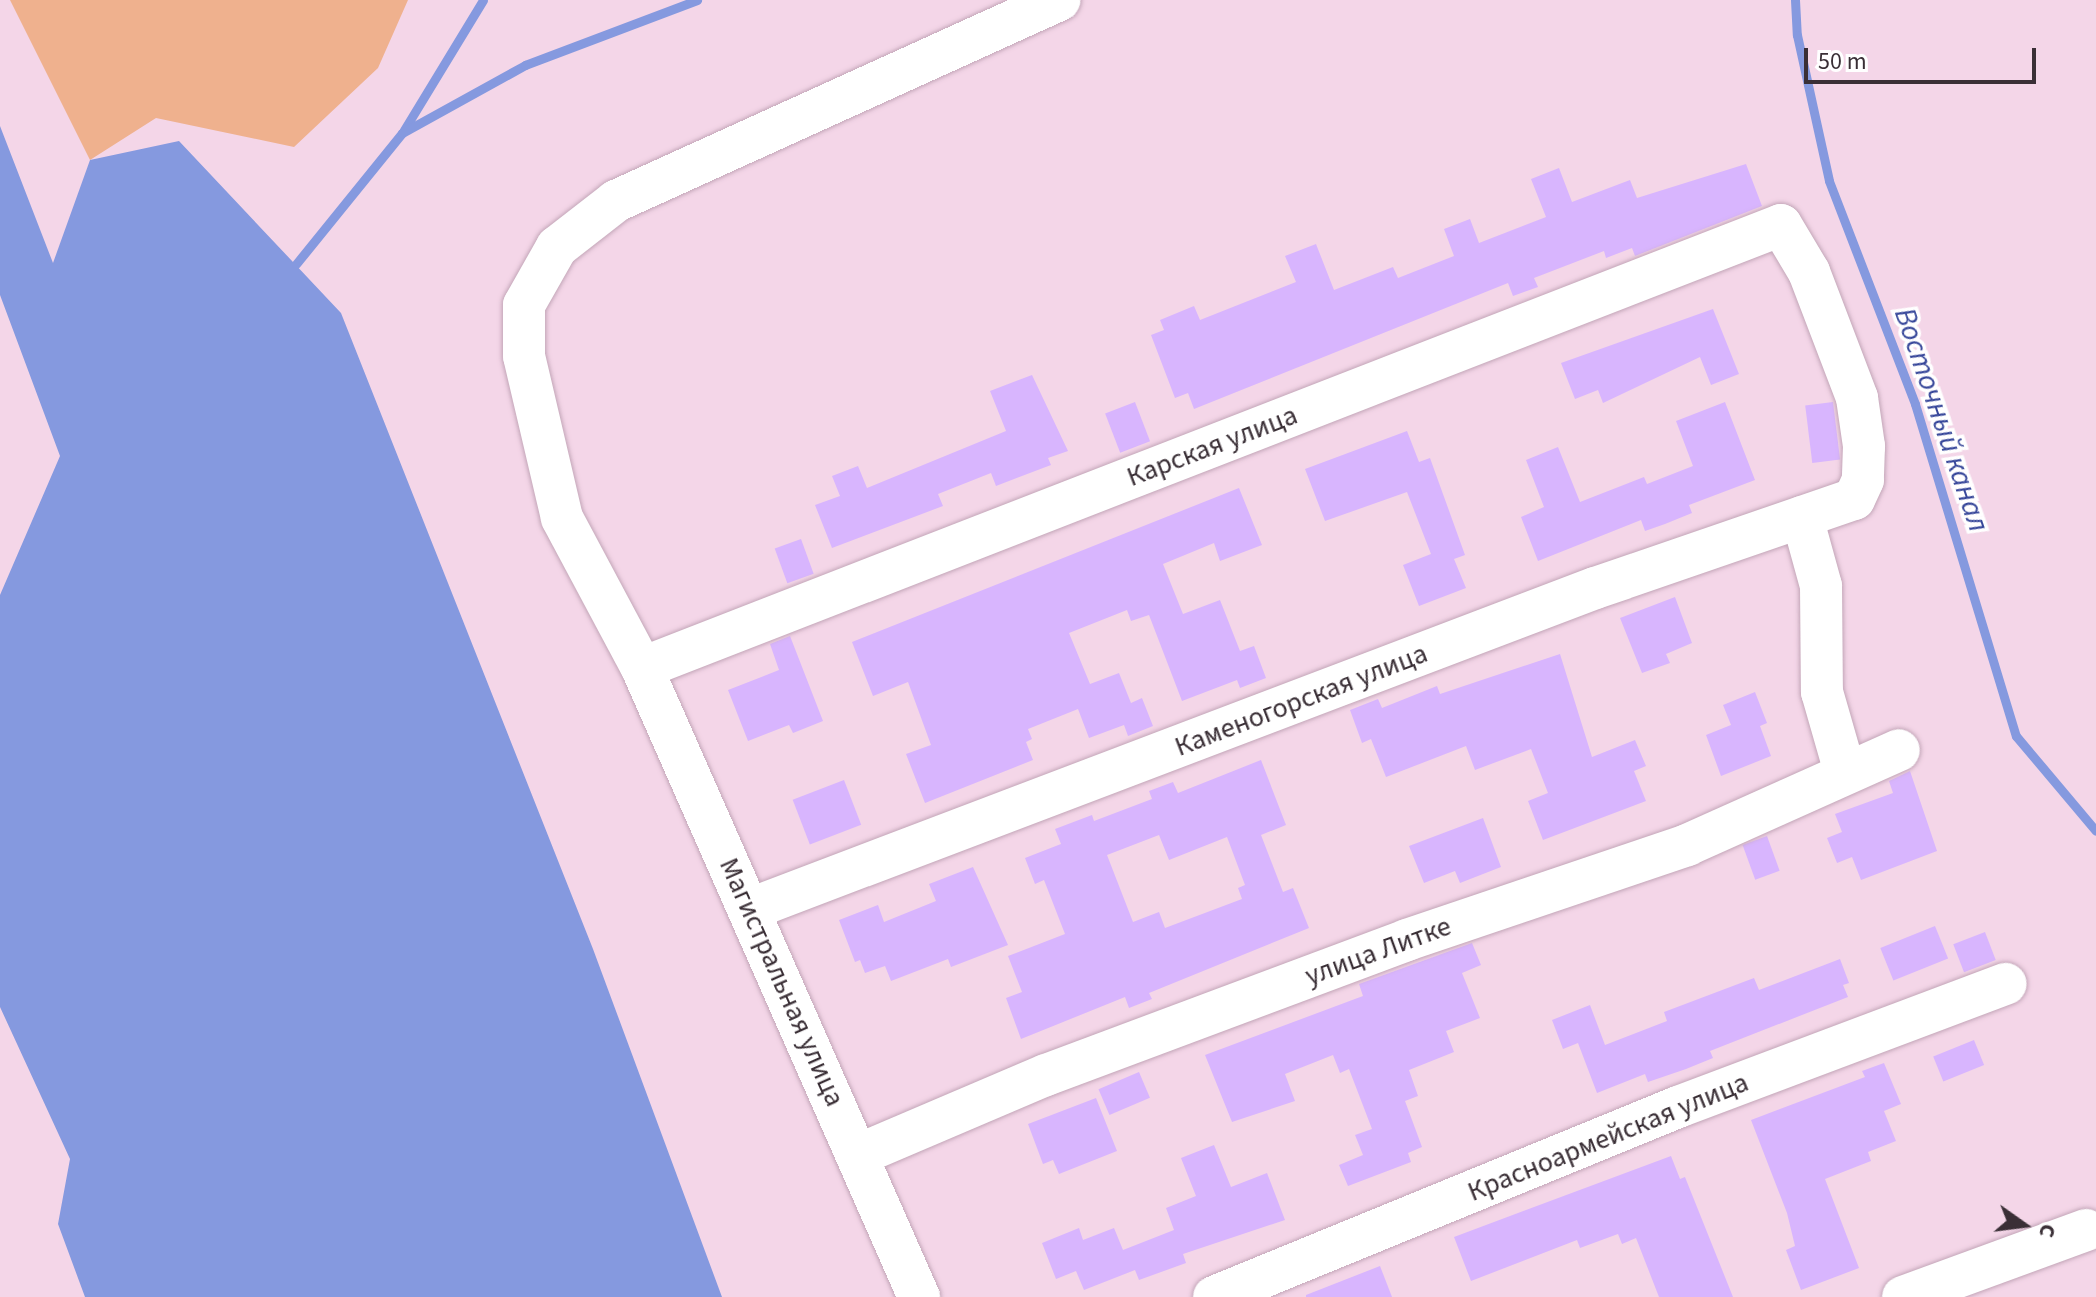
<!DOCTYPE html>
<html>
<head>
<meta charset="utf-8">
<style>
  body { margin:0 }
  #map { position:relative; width:2096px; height:1297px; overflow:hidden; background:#f4d6e8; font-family:"Source Sans 3",sans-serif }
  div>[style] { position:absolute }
  .green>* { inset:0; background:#efb18e }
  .water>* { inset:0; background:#8599df }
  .stream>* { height:9px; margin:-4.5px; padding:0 4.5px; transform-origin:4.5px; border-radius:4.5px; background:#8599df }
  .building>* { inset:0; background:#d8b5fe; transform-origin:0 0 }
  .roads { filter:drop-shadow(0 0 2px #c3a6b8) drop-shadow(0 0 2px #c3a6b8) }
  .minor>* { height:42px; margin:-21px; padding:0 21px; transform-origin:21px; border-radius:21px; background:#fff }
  span { translate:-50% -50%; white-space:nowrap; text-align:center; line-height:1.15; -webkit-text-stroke:7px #fff; paint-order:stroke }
  .street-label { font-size:28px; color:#3a2f36 }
  .water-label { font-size:30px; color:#37479a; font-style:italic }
  .north { position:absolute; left:1984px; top:1185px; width:80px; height:80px; -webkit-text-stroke:6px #fff; paint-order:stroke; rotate:104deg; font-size:22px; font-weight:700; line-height:32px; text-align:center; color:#3a2f36 }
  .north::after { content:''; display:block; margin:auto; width:28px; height:36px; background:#3a2f36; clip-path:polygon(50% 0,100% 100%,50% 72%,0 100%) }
  .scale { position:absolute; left:1804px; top:48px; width:232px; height:36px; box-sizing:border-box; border:4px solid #3a2f36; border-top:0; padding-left:10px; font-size:24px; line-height:28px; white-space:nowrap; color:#3a2f36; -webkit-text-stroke:6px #fff; paint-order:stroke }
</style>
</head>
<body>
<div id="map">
  <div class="green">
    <div style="clip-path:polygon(10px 0,408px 0,378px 68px,294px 147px,156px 118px,90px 160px)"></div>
  </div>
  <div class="water">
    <div style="clip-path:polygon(0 126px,53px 263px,90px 160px,179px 141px,341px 313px,593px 949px,722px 1297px,85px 1297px,58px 1224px,70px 1159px,0 1007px,0 595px,60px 456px,0 295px)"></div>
  </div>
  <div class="stream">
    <div style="left:1795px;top:0;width:35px;rotate:87deg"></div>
    <div style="left:1797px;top:35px;width:149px;rotate:77.6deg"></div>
    <div style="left:1829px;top:181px;width:239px;rotate:68.9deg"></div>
    <div style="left:1915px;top:404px;width:347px;rotate:73.1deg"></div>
    <div style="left:2016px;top:736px;width:124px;rotate:49.9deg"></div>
    <div style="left:404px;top:130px;width:152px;rotate:-58.7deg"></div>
    <div style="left:296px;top:264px;width:169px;rotate:-51deg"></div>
    <div style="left:402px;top:133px;width:141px;rotate:-28.9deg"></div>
    <div style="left:525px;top:65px;width:184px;rotate:-20.7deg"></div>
  </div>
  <div class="building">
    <div style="clip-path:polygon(1746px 164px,1762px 206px,1635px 256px,1632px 248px,1606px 258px,1604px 251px,1534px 278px,1538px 287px,1513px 296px,1508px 283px,1194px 409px,1188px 393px,1175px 398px,1151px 335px,1164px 330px,1160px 320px,1194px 306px,1200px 320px,1296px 282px,1285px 256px,1316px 244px,1334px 290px,1393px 267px,1398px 278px,1454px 256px,1444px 229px,1470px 219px,1479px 243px,1546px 217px,1531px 179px,1559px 168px,1572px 202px,1630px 180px,1637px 198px)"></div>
    <div style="clip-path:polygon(1713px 309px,1739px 374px,1711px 385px,1700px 357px,1603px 403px,1598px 390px,1575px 399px,1561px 363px)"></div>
    <div style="clip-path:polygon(1032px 375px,1068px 451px,1048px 458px,1051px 465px,996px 486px,991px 473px,938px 494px,943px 506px,832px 548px,815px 505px,840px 496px,832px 476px,858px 466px,867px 488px,1006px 431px,990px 391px)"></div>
    <div style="left:1135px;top:402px;width:42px;height:32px;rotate:69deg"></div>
    <div style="clip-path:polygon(1725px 402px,1755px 480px,1689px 505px,1692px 513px,1665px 524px,1645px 531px,1641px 520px,1538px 561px,1521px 517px,1544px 507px,1526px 460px,1558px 447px,1580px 502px,1644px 477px,1647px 484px,1693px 466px,1676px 421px)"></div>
    <div style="left:1833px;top:402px;width:58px;height:28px;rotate:83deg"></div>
    <div style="clip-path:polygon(1407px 431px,1419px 462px,1430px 458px,1465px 555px,1454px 559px,1466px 588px,1419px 606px,1403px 565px,1431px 554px,1407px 492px,1325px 521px,1305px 469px)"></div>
    <div style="clip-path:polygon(1239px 488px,1262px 545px,1220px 561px,1214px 543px,1163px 564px,1183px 614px,1220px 600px,1240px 651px,1254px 646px,1266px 678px,1240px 688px,1237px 680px,1182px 701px,1149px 615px,1131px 621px,1127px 610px,1069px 633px,1090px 684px,1119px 673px,1131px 703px,1142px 698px,1153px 726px,1128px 736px,1124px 725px,1089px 738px,1078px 709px,1028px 729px,1032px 739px,1026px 742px,1033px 760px,925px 803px,906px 754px,931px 745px,908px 682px,873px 696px,852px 642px)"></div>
    <div style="left:801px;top:539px;width:37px;height:28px;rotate:70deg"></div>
    <div style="clip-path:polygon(1675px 597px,1692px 643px,1666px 654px,1670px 663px,1642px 673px,1620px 618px)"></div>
    <div style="clip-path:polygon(790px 636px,823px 721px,793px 733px,789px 725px,748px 741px,728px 690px,779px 670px,770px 644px)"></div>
    <div style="clip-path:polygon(1560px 654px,1592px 757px,1635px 740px,1646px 766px,1634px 771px,1646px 801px,1543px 840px,1528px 801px,1548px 793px,1531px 749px,1475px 770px,1466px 746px,1386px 777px,1371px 739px,1362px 743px,1350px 710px,1378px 699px,1382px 708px,1437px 686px,1440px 694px)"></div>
    <div style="clip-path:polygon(1755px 692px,1767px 723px,1760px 726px,1771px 756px,1721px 776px,1706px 735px,1731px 725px,1723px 705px)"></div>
    <div style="clip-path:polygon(evenodd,1261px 760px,1286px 825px,1261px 835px,1283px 892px,1293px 888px,1309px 928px,1149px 993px,1152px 999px,1129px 1008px,1125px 997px,1021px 1039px,1006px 998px,1022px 992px,1008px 956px,1065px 934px,1044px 880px,1035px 884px,1025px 858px,1061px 844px,1055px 829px,1092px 815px,1094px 821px,1152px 799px,1149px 791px,1173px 782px,1178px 793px,1261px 760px,1159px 835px,1169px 860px,1227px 837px,1245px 885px,1238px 888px,1242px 899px,1165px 928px,1159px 912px,1133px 922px,1107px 855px,1159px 835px)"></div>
    <div style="clip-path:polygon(1910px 771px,1937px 851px,1861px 880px,1852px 857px,1837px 863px,1827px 838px,1842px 832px,1835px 814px,1893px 793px,1889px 781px)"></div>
    <div style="left:844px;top:780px;width:48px;height:55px;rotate:69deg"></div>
    <div style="clip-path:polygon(1483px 818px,1501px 867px,1460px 883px,1455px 871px,1424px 883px,1409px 846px)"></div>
    <div style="left:1767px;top:836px;width:37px;height:26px;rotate:70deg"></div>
    <div style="clip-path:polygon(973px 867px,1008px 945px,951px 967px,948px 959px,891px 981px,885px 966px,865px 973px,860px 960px,855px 962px,839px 920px,878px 905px,884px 922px,936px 901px,929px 884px)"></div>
    <div style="left:1935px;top:926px;width:35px;height:59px;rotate:68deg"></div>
    <div style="left:1985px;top:932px;width:30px;height:34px;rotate:69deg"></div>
    <div style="clip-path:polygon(1472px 943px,1481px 965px,1462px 973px,1480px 1018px,1446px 1031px,1454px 1052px,1409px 1070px,1418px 1096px,1405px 1101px,1422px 1147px,1408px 1153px,1411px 1162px,1348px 1186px,1339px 1165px,1363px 1155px,1355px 1135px,1372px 1129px,1349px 1069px,1340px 1073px,1333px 1055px,1285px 1074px,1295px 1101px,1232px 1122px,1205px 1055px,1363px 996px,1359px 984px)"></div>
    <div style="clip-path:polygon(1840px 959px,1849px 983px,1843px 985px,1848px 997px,1710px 1051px,1713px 1058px,1686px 1069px,1648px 1082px,1645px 1074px,1597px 1093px,1578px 1043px,1563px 1049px,1552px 1020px,1590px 1005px,1605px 1045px,1667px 1021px,1664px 1012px,1754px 978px,1759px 990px)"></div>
    <div style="left:1974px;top:1040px;width:27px;height:44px;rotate:68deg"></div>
    <div style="clip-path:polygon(1884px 1063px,1901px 1104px,1884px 1111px,1896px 1141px,1868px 1152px,1871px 1161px,1825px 1179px,1859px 1268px,1801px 1290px,1786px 1250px,1795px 1246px,1787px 1213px,1751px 1120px,1865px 1077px,1862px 1071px)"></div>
    <div style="left:1139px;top:1072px;width:28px;height:44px;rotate:67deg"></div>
    <div style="clip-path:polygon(1096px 1098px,1117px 1151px,1059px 1174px,1053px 1160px,1043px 1164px,1028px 1124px)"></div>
    <div style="clip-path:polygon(1214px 1145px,1231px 1187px,1267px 1173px,1285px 1220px,1183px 1254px,1186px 1263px,1139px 1280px,1135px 1270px,1084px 1290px,1076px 1271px,1056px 1279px,1042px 1243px,1079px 1228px,1083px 1240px,1114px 1228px,1123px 1250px,1174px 1230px,1166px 1208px,1196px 1196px,1181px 1158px)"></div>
    <div style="clip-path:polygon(1671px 1156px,1680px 1179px,1685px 1177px,1733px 1297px,1659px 1297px,1636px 1238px,1622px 1244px,1618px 1234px,1580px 1248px,1577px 1240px,1471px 1281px,1454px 1237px)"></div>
    <div style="clip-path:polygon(1380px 1266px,1392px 1297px,1306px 1297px,1306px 1295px)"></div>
  </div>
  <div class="roads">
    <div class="minor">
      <div style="left:1802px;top:517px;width:72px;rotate:74.6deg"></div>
      <div style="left:1821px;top:586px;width:106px;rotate:89.5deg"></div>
      <div style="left:1822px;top:692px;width:83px;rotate:74deg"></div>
      <div style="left:642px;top:668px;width:1222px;rotate:-21.25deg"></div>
      <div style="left:1781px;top:225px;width:55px;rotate:59.2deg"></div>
      <div style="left:1809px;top:272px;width:135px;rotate:69.1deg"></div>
      <div style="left:1857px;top:398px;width:49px;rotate:81.7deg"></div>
      <div style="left:1864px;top:446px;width:34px;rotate:92deg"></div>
      <div style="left:1863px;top:480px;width:21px;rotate:115deg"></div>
      <div style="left:1854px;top:499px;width:274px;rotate:161deg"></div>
      <div style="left:1595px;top:588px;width:904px;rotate:159.2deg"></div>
      <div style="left:858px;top:1155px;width:204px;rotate:-23.1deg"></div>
      <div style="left:1046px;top:1075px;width:385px;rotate:-20.5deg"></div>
      <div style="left:1407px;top:940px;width:296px;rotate:-18.7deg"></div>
      <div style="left:1687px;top:845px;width:232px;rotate:-24.1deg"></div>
      <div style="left:919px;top:1297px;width:687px;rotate:-113.77deg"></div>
      <div style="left:642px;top:668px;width:170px;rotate:-118.1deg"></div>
      <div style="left:562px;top:518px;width:166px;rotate:-103.2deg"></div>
      <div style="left:524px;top:356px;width:51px;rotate:-90deg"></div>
      <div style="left:524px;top:305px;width:67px;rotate:-60.4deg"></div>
      <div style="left:557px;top:247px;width:75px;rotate:-37.9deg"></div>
      <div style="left:616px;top:201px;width:487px;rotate:-24.4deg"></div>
      <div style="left:1214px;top:1297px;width:501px;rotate:-22.27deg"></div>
      <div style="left:1678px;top:1107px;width:350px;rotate:-20.6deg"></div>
      <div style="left:1903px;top:1297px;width:195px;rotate:-20.1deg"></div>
    </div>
  </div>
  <div class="street-label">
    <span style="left:1212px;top:446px;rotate:-21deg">Карская улица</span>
    <span style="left:1301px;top:700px;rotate:-21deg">Каменогорская улица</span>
    <span style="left:1378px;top:951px;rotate:-20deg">улица Литке</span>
    <span style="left:782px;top:982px;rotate:66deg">Магистральная улица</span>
    <span style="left:1608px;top:1137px;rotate:-22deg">Красноармейская улица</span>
  </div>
  <div class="water-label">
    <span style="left:1941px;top:420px;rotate:71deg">Восточный канал</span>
  </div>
  <div class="north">С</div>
  <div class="scale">50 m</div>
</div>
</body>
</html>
